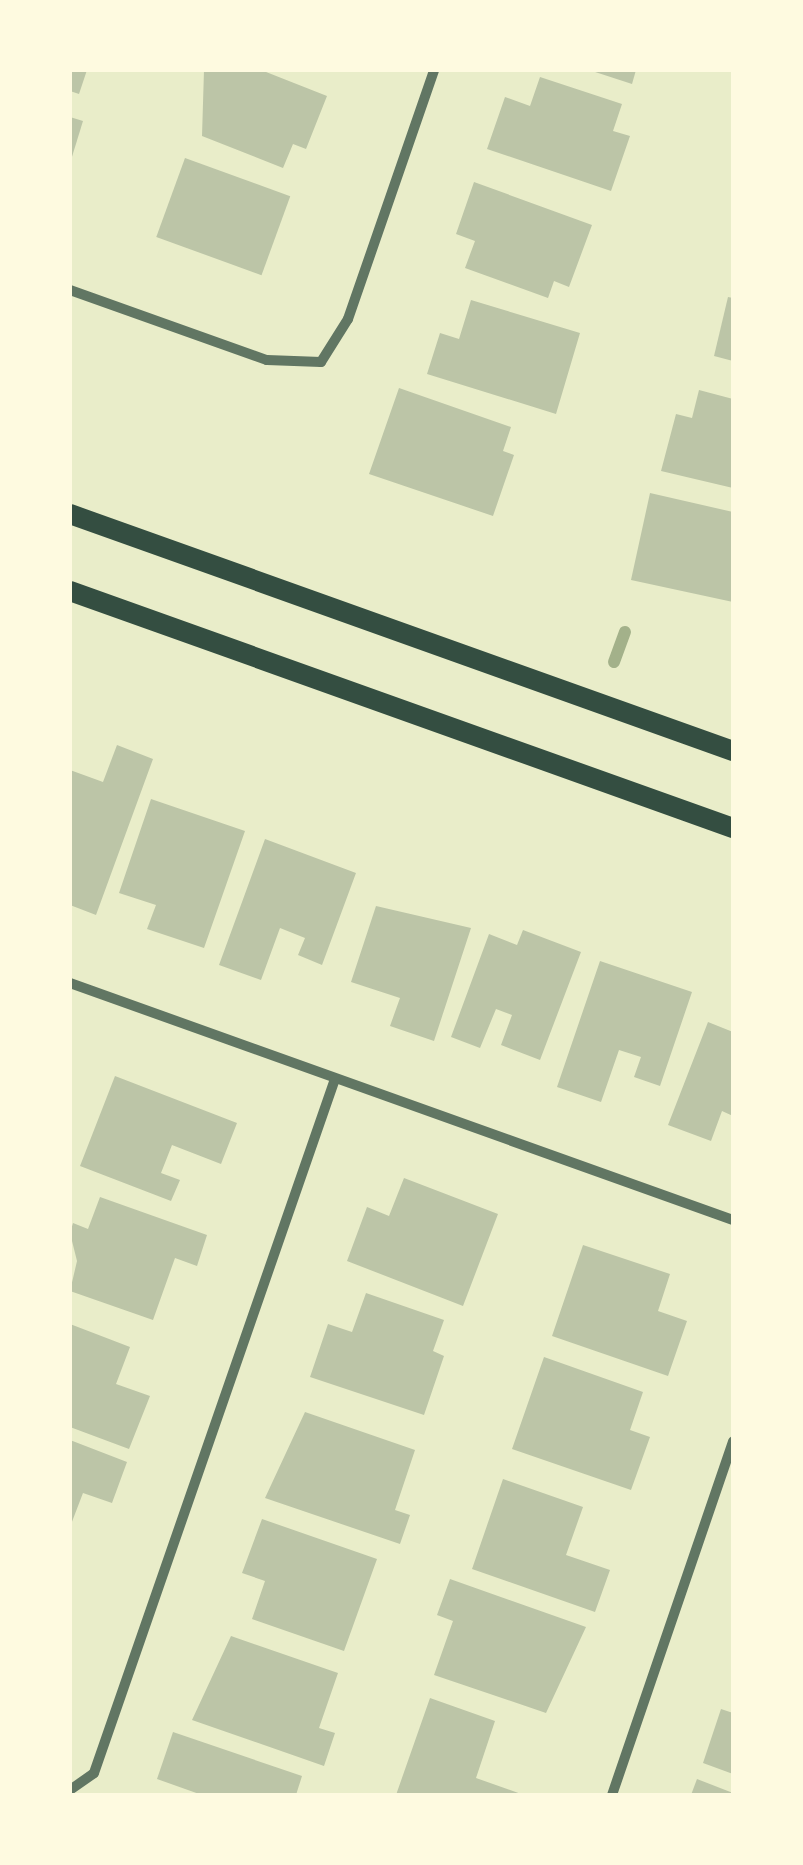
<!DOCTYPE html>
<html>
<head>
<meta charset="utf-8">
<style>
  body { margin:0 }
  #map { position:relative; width:803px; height:1865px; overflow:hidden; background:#e9edc9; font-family:"DejaVu Sans",sans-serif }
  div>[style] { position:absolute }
  .stream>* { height:12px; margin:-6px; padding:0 6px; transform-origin:6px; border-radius:6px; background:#a3b18a }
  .building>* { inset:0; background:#bcc5a7; transform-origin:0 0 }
  .minor>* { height:10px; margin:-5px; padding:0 5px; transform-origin:5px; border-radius:5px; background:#617663 }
  .secondary>* { height:20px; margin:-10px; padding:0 10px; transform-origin:10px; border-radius:10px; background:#344e41 }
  span { translate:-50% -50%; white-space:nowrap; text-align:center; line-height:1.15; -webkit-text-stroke:8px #fefae0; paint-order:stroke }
  .frame { position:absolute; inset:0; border:72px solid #fefae0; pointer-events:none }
</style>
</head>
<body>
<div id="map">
  <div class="stream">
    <div style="left:614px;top:662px;width:32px;rotate:-70deg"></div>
  </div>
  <div class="building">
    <div style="clip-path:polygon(70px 70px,87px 70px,79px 94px,70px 91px)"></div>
    <div style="clip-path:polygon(204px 70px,261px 70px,327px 96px,306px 149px,293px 144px,283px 168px,202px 136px)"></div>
    <div style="clip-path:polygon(589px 70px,636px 70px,632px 84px)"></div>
    <div style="clip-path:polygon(540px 77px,622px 104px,613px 131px,630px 136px,611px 191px,487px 149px,505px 97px,530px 106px)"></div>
    <div style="clip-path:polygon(70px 117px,83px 121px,71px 160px,70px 160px)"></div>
    <div style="left:185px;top:158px;width:112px;height:84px;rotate:20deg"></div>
    <div style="clip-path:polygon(474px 182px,592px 225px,569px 287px,554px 281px,548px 298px,465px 268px,475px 241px,456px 234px)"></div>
    <div style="clip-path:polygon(728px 297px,733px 298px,733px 361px,714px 356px)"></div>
    <div style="clip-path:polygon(471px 300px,580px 333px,556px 414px,427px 374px,440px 333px,459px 339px)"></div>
    <div style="clip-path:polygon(399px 388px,511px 427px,503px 451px,514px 455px,493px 516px,369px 474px)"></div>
    <div style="clip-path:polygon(699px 390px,733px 399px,733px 488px,661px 471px,676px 414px,692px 418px)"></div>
    <div style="clip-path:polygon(650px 493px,733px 512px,733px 602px,631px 580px)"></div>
    <div style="clip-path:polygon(117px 745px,153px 759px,96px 915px,70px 905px,70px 770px,103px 782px)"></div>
    <div style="clip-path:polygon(151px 799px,245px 831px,204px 948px,147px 929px,156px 905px,119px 893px)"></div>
    <div style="clip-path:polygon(265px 839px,356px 873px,322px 965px,298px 955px,305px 938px,280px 928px,261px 980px,219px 965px)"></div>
    <div style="clip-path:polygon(376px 906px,471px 928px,434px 1041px,390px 1026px,400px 998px,351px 982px)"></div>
    <div style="clip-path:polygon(523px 930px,581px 952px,540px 1060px,501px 1045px,512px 1015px,496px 1009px,480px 1048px,451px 1037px,489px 934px,517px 945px)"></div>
    <div style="clip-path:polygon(600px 961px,692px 992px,660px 1086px,634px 1077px,641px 1057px,619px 1050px,601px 1102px,557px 1087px)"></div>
    <div style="clip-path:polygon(708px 1022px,733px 1032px,733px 1116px,722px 1111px,711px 1141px,668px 1125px)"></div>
    <div style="clip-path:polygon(115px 1076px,237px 1123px,221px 1164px,172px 1145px,161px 1173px,180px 1180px,171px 1201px,80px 1166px)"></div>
    <div style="clip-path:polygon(404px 1178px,498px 1214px,463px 1306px,347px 1261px,367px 1207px,389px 1216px)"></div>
    <div style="clip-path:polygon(100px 1197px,207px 1235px,197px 1266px,175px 1258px,153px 1320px,70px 1291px,77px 1261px,70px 1233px,73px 1223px,88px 1229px)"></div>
    <div style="clip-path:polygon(583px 1245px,670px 1274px,658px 1311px,687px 1321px,668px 1376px,552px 1336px)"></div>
    <div style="clip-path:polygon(366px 1293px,444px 1320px,433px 1351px,444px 1356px,424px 1415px,310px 1377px,328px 1324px,352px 1332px)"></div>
    <div style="clip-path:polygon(70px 1324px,130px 1347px,116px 1384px,150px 1396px,129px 1449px,70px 1427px)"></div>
    <div style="clip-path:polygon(544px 1357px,643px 1392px,630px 1430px,650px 1437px,631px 1490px,512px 1449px)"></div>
    <div style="clip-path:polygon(305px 1412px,415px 1450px,395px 1510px,410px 1515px,400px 1544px,265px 1498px)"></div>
    <div style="clip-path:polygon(70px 1440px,127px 1462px,112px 1503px,83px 1493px,70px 1527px)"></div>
    <div style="clip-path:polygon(503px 1479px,583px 1507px,566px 1555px,610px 1570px,595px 1612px,472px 1569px)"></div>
    <div style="clip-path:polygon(262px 1519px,377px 1559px,344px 1651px,252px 1619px,265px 1581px,242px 1573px)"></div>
    <div style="clip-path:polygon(450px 1579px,586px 1627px,546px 1713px,434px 1675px,453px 1621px,437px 1615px)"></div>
    <div style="clip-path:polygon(231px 1636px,338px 1673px,319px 1728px,335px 1733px,324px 1766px,192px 1720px)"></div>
    <div style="clip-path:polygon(430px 1698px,495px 1721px,476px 1778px,524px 1795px,396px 1795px)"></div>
    <div style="clip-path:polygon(721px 1709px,733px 1713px,733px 1774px,703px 1763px)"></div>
    <div style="clip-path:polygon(173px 1732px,302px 1776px,296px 1795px,202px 1795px,157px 1779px)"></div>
    <div style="clip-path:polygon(697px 1779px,733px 1793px,733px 1795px,691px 1795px)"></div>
  </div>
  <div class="minor">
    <div style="left:70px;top:290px;width:209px;rotate:19.6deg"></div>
    <div style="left:267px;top:360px;width:54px;rotate:2.1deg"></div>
    <div style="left:321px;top:362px;width:51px;rotate:-57.9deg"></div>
    <div style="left:348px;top:319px;width:263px;rotate:-70.9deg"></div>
    <div style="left:70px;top:983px;width:704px;rotate:19.67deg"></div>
    <div style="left:70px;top:1790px;width:29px;rotate:-35deg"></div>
    <div style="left:94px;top:1773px;width:735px;rotate:-70.85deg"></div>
    <div style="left:612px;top:1795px;width:374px;rotate:-71.1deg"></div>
  </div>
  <div class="secondary">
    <div style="left:70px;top:514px;width:704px;rotate:19.67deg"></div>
    <div style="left:70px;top:591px;width:704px;rotate:19.67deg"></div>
  </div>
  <div class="frame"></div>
</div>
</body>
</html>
